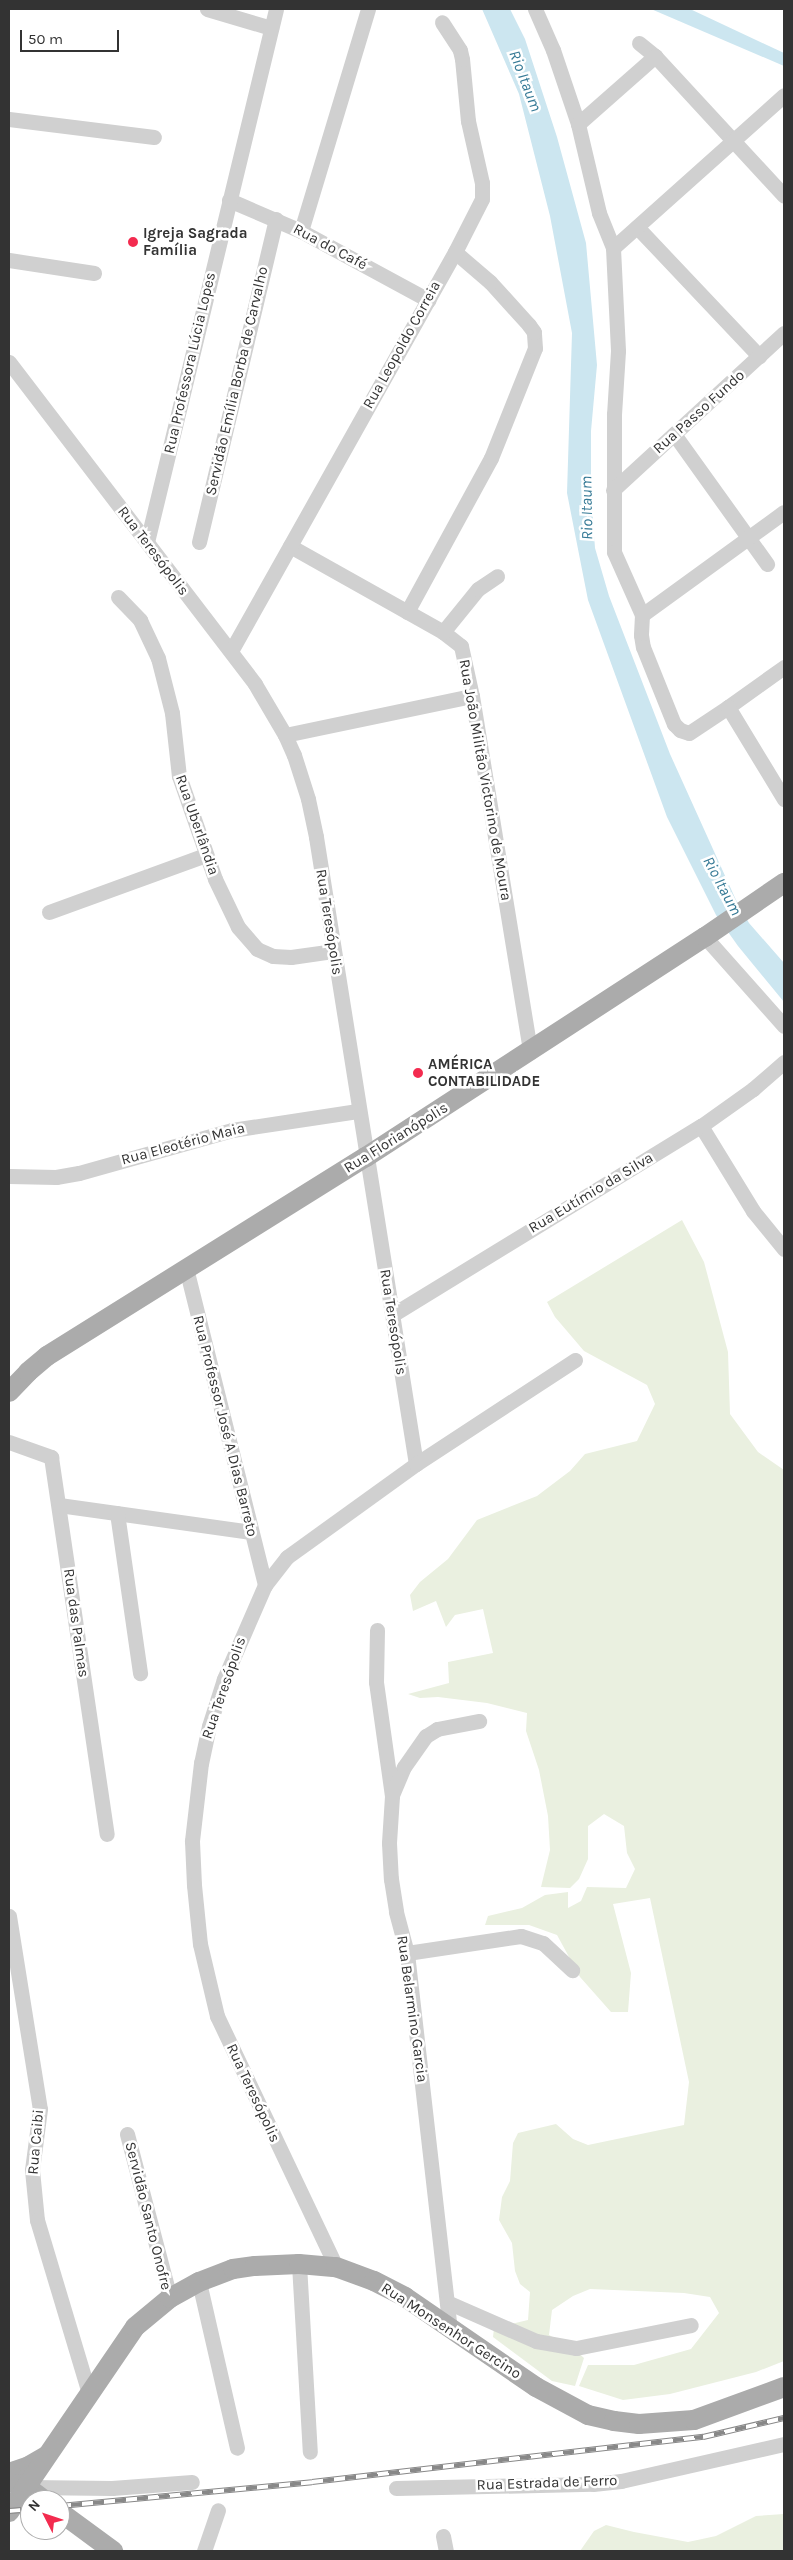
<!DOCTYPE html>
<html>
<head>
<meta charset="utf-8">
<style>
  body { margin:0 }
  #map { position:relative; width:793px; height:2560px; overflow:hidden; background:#fff; font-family:Karla,sans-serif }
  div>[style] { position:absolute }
  .green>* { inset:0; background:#eaf0e0 }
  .water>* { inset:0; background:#cce6f0 }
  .minor>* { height:15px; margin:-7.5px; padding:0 7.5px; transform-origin:7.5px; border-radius:7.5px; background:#d0d0d0 }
  .major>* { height:20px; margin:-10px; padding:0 10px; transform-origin:10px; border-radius:10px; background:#ababab }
  .rail>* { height:5.5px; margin-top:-2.75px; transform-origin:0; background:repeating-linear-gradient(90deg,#fff 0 11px,#888 0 22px); box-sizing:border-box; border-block:1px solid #888 }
  .dots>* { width:14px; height:14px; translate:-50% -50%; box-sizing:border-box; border:2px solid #fff; border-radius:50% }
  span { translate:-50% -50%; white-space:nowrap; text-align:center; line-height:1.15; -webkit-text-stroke:5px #fff; paint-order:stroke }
  .poi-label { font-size:15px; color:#333; font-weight:700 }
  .left { translate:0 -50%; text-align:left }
  .street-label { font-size:15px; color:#333 }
  .water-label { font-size:16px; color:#367a96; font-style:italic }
  .frame { position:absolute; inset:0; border:10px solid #333; pointer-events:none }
  .north { position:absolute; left:20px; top:2490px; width:50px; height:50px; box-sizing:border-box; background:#fff; border:1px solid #adadad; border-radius:50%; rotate:311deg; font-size:14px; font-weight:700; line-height:20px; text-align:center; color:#333 }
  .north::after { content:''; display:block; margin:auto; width:18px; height:22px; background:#f32b4f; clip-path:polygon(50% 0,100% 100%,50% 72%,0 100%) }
  .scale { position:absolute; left:20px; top:30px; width:99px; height:22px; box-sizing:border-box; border:2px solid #333; border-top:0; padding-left:6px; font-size:15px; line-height:18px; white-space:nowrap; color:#333; -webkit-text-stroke:4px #fff; paint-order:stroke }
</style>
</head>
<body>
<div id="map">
  <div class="green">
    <div style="clip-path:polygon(682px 1220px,704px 1262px,728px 1352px,730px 1414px,758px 1452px,784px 1470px,784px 2361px,756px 2372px,670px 2394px,623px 2400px,579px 2386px,588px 2365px,634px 2365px,691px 2349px,719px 2313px,710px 2297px,684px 2293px,590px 2289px,573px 2296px,552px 2310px,549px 2335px,573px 2348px,584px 2358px,575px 2386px,552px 2381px,493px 2337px,494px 2328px,528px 2320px,530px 2292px,520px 2284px,515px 2271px,512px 2243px,499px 2220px,502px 2197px,510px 2181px,513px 2143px,518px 2133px,556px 2124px,573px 2139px,588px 2145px,684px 2125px,689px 2082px,650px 1898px,613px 1904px,631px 1973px,628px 2012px,611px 2012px,580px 1977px,557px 1935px,529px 1925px,485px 1925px,488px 1916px,522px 1908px,545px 1895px,568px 1892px,568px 1908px,581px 1901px,587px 1887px,626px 1888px,635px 1869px,627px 1853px,624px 1826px,604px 1814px,588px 1826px,588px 1859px,579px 1879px,570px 1888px,541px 1887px,550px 1850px,548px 1816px,539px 1770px,526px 1731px,527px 1713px,487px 1703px,438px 1697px,420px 1698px,408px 1694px,449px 1683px,448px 1662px,493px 1653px,483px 1609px,455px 1615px,446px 1627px,436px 1601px,413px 1611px,410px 1595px,420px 1582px,448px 1559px,477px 1520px,537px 1496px,570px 1471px,585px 1454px,637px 1441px,655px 1404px,647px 1385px,584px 1351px,555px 1317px,547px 1302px)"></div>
    <div style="clip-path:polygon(784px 2514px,784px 2551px,580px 2551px,594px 2531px,606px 2525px,634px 2532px,688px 2542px,716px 2536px,756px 2516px)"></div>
  </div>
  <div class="water">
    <div style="clip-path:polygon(482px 9px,510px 9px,525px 39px,557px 137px,586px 243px,597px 365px,591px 431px,591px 492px,595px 548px,609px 596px,670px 754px,736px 900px,749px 923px,784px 963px,784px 1002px,738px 946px,716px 915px,667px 817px,588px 600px,567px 493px,572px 333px,550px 216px,519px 94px)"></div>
    <div style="clip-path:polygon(651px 9px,690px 9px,784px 53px,784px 66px)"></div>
  </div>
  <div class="minor">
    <div style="left:207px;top:9px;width:67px;rotate:16.5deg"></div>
    <div style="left:535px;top:9px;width:45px;rotate:66.3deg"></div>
    <div style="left:553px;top:50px;width:78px;rotate:71.3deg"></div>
    <div style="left:578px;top:124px;width:91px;rotate:76.7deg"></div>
    <div style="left:599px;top:213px;width:38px;rotate:68deg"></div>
    <div style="left:613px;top:248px;width:103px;rotate:87.2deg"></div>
    <div style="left:618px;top:351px;width:63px;rotate:93.6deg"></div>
    <div style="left:614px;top:414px;width:138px;rotate:90deg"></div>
    <div style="left:614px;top:552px;width:69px;rotate:66deg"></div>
    <div style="left:642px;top:615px;width:20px;rotate:93deg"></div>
    <div style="left:641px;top:635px;width:12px;rotate:81deg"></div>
    <div style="left:643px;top:647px;width:83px;rotate:68.1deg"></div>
    <div style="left:674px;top:724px;width:8px;rotate:45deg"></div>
    <div style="left:680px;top:730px;width:9px;rotate:18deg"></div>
    <div style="left:689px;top:733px;width:47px;rotate:-33.7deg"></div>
    <div style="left:639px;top:43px;width:21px;rotate:39deg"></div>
    <div style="left:655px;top:56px;width:190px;rotate:47.3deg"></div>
    <div style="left:9px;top:119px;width:146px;rotate:7.1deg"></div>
    <div style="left:578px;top:124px;width:103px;rotate:-41.4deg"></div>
    <div style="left:229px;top:200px;width:78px;rotate:23.3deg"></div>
    <div style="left:301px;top:231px;width:145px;rotate:28.5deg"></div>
    <div style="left:637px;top:227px;width:178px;rotate:46.6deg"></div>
    <div style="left:301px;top:231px;width:232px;rotate:-73.2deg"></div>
    <div style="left:613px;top:248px;width:229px;rotate:-41.8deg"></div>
    <div style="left:9px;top:260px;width:86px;rotate:8.7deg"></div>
    <div style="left:9px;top:362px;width:405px;rotate:52.6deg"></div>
    <div style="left:255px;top:684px;width:59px;rotate:59.5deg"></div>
    <div style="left:285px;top:735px;width:22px;rotate:66deg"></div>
    <div style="left:294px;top:755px;width:46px;rotate:72.3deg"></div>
    <div style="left:308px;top:799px;width:39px;rotate:78deg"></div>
    <div style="left:316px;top:837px;width:635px;rotate:80.94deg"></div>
    <div style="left:416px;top:1464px;width:159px;rotate:144.2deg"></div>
    <div style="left:287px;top:1557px;width:36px;rotate:128deg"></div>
    <div style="left:265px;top:1585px;width:103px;rotate:113.6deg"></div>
    <div style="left:224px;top:1679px;width:49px;rotate:107.7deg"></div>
    <div style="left:209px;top:1726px;width:38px;rotate:102deg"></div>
    <div style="left:201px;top:1763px;width:79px;rotate:96.6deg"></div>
    <div style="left:192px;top:1841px;width:44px;rotate:87.4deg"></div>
    <div style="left:194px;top:1885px;width:59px;rotate:84.2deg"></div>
    <div style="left:200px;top:1944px;width:74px;rotate:76.7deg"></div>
    <div style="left:217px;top:2016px;width:278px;rotate:64.6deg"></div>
    <div style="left:674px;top:434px;width:160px;rotate:54.4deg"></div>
    <div style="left:613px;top:490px;width:232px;rotate:-42.6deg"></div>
    <div style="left:147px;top:542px;width:548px;rotate:-76.39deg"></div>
    <div style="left:199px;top:542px;width:332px;rotate:-76.6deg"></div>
    <div style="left:290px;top:546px;width:176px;rotate:29.3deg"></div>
    <div style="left:443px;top:632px;width:23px;rotate:38deg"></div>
    <div style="left:461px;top:646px;width:51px;rotate:77.6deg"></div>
    <div style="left:472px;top:696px;width:361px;rotate:80.7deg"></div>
    <div style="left:118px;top:597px;width:32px;rotate:46deg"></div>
    <div style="left:140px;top:620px;width:42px;rotate:64.7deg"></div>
    <div style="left:158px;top:658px;width:57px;rotate:75.7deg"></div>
    <div style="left:172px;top:713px;width:63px;rotate:83.7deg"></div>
    <div style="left:179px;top:776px;width:109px;rotate:70.7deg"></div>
    <div style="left:215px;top:879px;width:53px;rotate:64.4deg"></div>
    <div style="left:238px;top:927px;width:29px;rotate:49deg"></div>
    <div style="left:257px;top:949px;width:17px;rotate:24deg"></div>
    <div style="left:273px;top:956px;width:18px;rotate:3deg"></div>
    <div style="left:291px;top:957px;width:42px;rotate:-8.1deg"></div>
    <div style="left:407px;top:612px;width:175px;rotate:-61.4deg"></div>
    <div style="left:491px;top:458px;width:118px;rotate:-68.2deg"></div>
    <div style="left:535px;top:348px;width:16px;rotate:-94deg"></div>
    <div style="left:534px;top:332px;width:9px;rotate:-126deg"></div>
    <div style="left:529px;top:325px;width:58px;rotate:-132.2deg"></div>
    <div style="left:490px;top:282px;width:46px;rotate:-139.4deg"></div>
    <div style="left:642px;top:615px;width:175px;rotate:-36deg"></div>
    <div style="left:443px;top:632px;width:55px;rotate:-50.9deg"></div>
    <div style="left:478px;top:589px;width:23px;rotate:-34deg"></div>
    <div style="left:231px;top:651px;width:458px;rotate:-60.7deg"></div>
    <div style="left:455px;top:252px;width:59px;rotate:-63deg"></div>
    <div style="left:482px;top:199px;width:16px;rotate:-90deg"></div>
    <div style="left:482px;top:183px;width:64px;rotate:-102.7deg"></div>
    <div style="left:468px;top:121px;width:62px;rotate:-95.5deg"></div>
    <div style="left:462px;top:59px;width:9px;rotate:-103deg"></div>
    <div style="left:460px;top:50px;width:33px;rotate:-123deg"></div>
    <div style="left:784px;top:667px;width:69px;rotate:144.5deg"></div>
    <div style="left:728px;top:707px;width:108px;rotate:58.7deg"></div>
    <div style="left:285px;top:735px;width:191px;rotate:-11.8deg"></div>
    <div style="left:49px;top:912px;width:167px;rotate:-20deg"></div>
    <div style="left:705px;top:937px;width:119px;rotate:48.4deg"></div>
    <div style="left:701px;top:1126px;width:100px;rotate:58.5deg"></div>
    <div style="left:753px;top:1211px;width:49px;rotate:50.8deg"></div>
    <div style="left:9px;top:1176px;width:47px;rotate:1.2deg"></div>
    <div style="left:56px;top:1177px;width:23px;rotate:-10deg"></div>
    <div style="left:79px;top:1173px;width:159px;rotate:-15.7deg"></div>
    <div style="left:232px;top:1130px;width:127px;rotate:-8.6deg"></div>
    <div style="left:186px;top:1268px;width:327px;rotate:76deg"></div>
    <div style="left:392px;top:1315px;width:362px;rotate:-31.5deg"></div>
    <div style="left:701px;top:1126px;width:64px;rotate:-35.4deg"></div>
    <div style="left:753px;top:1089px;width:41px;rotate:-41.1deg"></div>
    <div style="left:9px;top:1442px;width:45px;rotate:19.7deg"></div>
    <div style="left:51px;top:1457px;width:381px;rotate:81.6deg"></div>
    <div style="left:416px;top:1464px;width:190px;rotate:-33.2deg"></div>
    <div style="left:59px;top:1505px;width:194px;rotate:8deg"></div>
    <div style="left:117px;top:1513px;width:162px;rotate:81.8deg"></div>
    <div style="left:377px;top:1630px;width:52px;rotate:91.1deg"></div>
    <div style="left:376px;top:1682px;width:115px;rotate:82deg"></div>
    <div style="left:392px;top:1796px;width:47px;rotate:93.7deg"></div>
    <div style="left:389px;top:1843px;width:36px;rotate:87deg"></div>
    <div style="left:391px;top:1879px;width:33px;rotate:81deg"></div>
    <div style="left:396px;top:1912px;width:42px;rotate:75deg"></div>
    <div style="left:407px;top:1953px;width:378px;rotate:83.5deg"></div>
    <div style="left:392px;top:1795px;width:30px;rotate:-67deg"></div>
    <div style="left:404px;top:1767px;width:38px;rotate:-55deg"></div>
    <div style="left:426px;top:1736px;width:13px;rotate:-32deg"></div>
    <div style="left:437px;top:1729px;width:43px;rotate:-10.8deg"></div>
    <div style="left:9px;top:1916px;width:195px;rotate:80.9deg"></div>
    <div style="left:40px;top:2109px;width:62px;rotate:97.5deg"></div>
    <div style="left:32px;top:2170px;width:50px;rotate:84.3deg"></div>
    <div style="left:37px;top:2220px;width:181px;rotate:73.3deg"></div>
    <div style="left:407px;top:1953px;width:115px;rotate:-8.5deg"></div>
    <div style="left:521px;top:1936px;width:23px;rotate:18deg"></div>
    <div style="left:543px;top:1943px;width:40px;rotate:43deg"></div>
    <div style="left:127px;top:2134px;width:170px;rotate:75.3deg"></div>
    <div style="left:299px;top:2264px;width:188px;rotate:86.7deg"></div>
    <div style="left:199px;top:2282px;width:170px;rotate:77.1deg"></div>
    <div style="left:447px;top:2302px;width:97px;rotate:23.7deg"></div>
    <div style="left:536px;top:2341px;width:41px;rotate:9.9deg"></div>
    <div style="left:576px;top:2348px;width:117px;rotate:-11.3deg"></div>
    <div style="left:27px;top:2487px;width:85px;rotate:0.7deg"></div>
    <div style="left:112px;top:2488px;width:80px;rotate:-4.3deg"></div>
    <div style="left:396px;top:2488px;width:197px;rotate:-1.2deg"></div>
    <div style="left:593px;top:2484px;width:28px;rotate:-6deg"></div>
    <div style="left:621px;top:2481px;width:167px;rotate:-12.8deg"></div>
    <div style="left:443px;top:2536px;width:15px;rotate:79deg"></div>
    <div style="left:204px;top:2551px;width:43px;rotate:-71.1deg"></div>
  </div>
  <div class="major">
    <div style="left:9px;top:1392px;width:28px;rotate:-46deg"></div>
    <div style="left:28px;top:1372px;width:25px;rotate:-40deg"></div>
    <div style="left:47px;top:1356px;width:376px;rotate:-32deg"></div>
    <div style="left:366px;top:1157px;width:404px;rotate:-33deg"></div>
    <div style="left:705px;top:937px;width:96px;rotate:-34.4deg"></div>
    <div style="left:9px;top:2473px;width:21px;rotate:-19deg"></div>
    <div style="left:29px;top:2466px;width:20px;rotate:-30deg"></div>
    <div style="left:16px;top:2484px;width:11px;rotate:15deg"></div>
    <div style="left:27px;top:2487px;width:21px;rotate:37deg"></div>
    <div style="left:9px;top:2512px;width:224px;rotate:-55.7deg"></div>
    <div style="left:135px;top:2327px;width:45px;rotate:-39.6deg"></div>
    <div style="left:170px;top:2298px;width:33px;rotate:-29deg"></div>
    <div style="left:199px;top:2282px;width:36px;rotate:-21deg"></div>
    <div style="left:233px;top:2269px;width:22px;rotate:-8deg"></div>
    <div style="left:255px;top:2266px;width:44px;rotate:-2.6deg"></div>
    <div style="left:299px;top:2264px;width:37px;rotate:5deg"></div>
    <div style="left:336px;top:2267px;width:40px;rotate:20.2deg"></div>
    <div style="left:374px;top:2281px;width:35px;rotate:27deg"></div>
    <div style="left:405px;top:2297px;width:159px;rotate:34.5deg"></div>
    <div style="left:536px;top:2387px;width:59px;rotate:28.3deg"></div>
    <div style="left:588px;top:2415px;width:27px;rotate:13deg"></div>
    <div style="left:614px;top:2421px;width:25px;rotate:7deg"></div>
    <div style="left:639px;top:2424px;width:55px;rotate:-4.2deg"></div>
    <div style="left:694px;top:2420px;width:96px;rotate:-20.1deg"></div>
    <div style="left:60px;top:2512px;width:66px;rotate:36.3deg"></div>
  </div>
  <div class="rail">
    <div style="left:60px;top:2506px;width:253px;rotate:-5.4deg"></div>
    <div style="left:312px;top:2482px;width:394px;rotate:-6.6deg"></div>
    <div style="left:703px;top:2437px;width:83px;rotate:-13.2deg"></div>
    <div style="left:9px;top:2511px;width:21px;rotate:-5deg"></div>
  </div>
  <div class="dots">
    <div style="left:133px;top:242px;background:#f32b4f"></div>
    <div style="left:418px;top:1073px;background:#f32b4f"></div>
  </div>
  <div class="poi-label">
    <span class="left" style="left:143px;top:242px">Igreja Sagrada<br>Família</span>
    <span class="left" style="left:428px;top:1073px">AMÉRICA<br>CONTABILIDADE</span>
  </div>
  <div class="street-label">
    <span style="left:330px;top:247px;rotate:28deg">Rua do Café</span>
    <span style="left:402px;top:345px;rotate:-61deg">Rua Leopoldo Correia</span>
    <span style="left:190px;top:363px;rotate:-77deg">Rua Professora Lúcia Lopes</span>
    <span style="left:237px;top:381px;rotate:-77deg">Servidão Emília Borba de Carvalho</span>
    <span style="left:699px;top:412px;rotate:-42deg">Rua Passo Fundo</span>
    <span style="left:153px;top:551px;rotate:53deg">Rua Teresópolis</span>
    <span style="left:485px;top:780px;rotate:80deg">Rua João Militão Victorino de Moura</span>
    <span style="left:197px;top:825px;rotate:71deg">Rua Uberlândia</span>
    <span style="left:329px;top:922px;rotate:81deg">Rua Teresópolis</span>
    <span style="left:396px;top:1138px;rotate:-32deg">Rua Florianópolis</span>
    <span style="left:183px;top:1144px;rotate:-15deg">Rua Eleotério Maia</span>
    <span style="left:591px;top:1193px;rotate:-31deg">Rua Eutímio da Silva</span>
    <span style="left:393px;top:1322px;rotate:81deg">Rua Teresópolis</span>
    <span style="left:225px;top:1426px;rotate:76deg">Rua Professor José A Dias Barreto</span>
    <span style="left:76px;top:1623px;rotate:82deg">Rua das Palmas</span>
    <span style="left:224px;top:1688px;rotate:-71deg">Rua Teresópolis</span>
    <span style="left:412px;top:2009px;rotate:82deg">Rua Belarmino Garcia</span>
    <span style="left:253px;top:2093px;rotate:65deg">Rua Teresópolis</span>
    <span style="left:36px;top:2142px;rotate:-85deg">Rua Caibi</span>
    <span style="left:148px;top:2216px;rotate:76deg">Servidão Santo Onofre</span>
    <span style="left:451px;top:2331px;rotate:33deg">Rua Monsenhor Gercino</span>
    <span style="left:547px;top:2483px;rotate:-2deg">Rua Estrada de Ferro</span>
  </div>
  <div class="water-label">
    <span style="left:525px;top:81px;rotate:69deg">Rio Itaum</span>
    <span style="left:587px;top:508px;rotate:-91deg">Rio Itaum</span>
    <span style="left:722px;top:886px;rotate:62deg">Rio Itaum</span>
  </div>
  <div class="frame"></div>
  <div class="north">N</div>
  <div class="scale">50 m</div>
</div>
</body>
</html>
